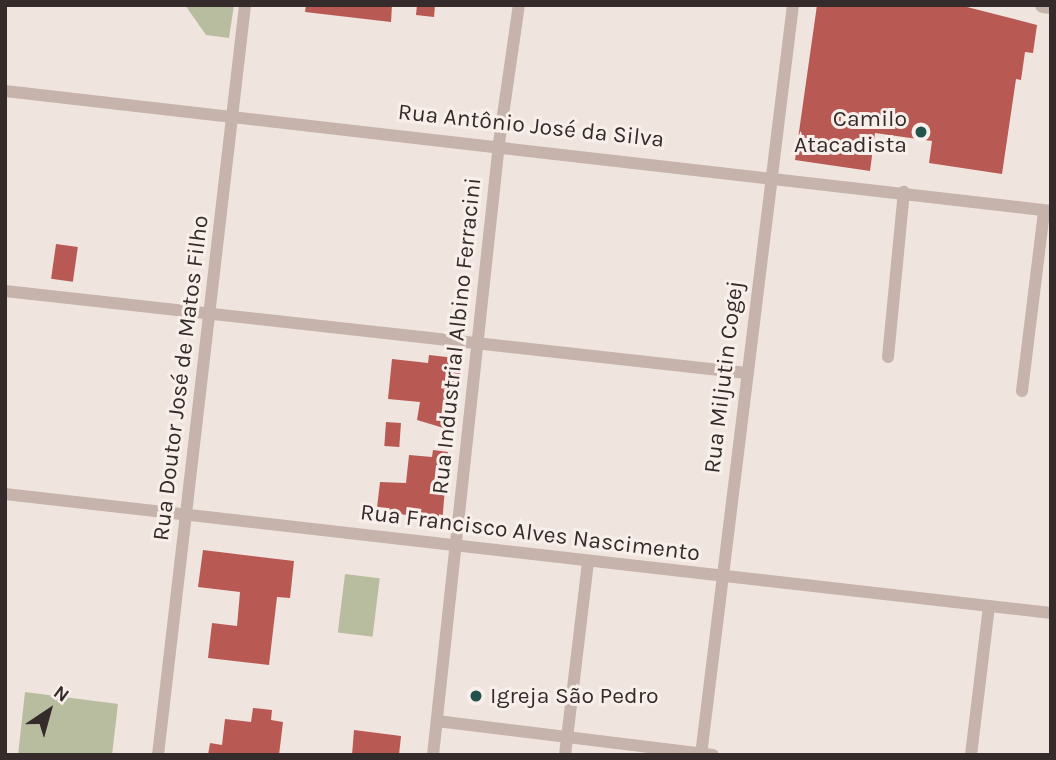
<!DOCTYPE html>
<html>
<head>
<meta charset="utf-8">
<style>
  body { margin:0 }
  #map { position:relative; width:1056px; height:760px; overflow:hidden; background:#f0e4de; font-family:Karla,sans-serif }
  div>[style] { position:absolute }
  .green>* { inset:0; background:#b9bda0; transform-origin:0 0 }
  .building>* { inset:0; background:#b85954; transform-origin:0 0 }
  .minor>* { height:12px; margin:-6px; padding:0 6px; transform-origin:6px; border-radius:6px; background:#c6b3ac }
  .tertiary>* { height:16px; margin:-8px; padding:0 8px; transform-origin:8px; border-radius:8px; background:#c6b3ac }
  .dots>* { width:19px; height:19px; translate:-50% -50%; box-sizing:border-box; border:4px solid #f8efea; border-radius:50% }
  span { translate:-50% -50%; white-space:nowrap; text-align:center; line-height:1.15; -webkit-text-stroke:6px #f8efea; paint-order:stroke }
  .poi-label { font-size:23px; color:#352b2a }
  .right { translate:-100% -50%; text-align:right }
  .left { translate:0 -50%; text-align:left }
  .street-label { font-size:23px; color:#352b2a }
  .frame { position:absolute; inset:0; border:7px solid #352b2a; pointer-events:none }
  .north { position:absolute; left:14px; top:676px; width:70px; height:70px; -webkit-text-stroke:5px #f8efea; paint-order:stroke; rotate:36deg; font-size:19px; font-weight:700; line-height:28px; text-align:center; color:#352b2a }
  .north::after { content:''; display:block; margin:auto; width:24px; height:32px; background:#352b2a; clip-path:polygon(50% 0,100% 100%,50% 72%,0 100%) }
</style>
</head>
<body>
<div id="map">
  <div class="green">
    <div style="clip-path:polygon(185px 5px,234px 5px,229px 38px,206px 35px)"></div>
    <div style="left:345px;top:574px;width:35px;height:59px;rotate:7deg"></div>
    <div style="clip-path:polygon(25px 692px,118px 704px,112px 755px,18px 755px)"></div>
  </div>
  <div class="building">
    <div style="clip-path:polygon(306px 5px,392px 5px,391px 22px,305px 12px)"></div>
    <div style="clip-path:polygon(417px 5px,435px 5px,434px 17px,416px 15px)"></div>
    <div style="clip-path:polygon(817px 5px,963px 6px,1037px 25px,1033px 53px,1025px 52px,1021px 80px,1016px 79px,1002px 174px,929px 163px,932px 141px,875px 133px,870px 171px,795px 160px)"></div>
    <div style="left:56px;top:244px;width:22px;height:35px;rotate:8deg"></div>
    <div style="clip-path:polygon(429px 355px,464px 359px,447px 429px,417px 420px,420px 402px,388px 399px,392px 359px,428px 363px)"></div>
    <div style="left:386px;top:422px;width:15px;height:24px;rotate:4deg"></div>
    <div style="clip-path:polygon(433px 450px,448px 452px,442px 524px,377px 508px,380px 482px,406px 483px,409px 455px,432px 457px)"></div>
    <div style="clip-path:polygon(203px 550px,294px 561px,290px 598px,277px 597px,269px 665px,208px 658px,212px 623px,237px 626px,240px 592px,198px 587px)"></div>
    <div style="clip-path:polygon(253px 708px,272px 710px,271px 720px,283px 722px,279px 755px,208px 755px,210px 743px,222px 745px,225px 719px,251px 722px)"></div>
    <div style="clip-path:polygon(354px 730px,401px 736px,399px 755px,352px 755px)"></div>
  </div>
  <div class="minor">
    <div style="left:5px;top:91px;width:1053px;rotate:6.54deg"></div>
    <div style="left:5px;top:291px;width:746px;rotate:6.31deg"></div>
    <div style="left:888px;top:357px;width:166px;rotate:-84.5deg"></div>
    <div style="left:1022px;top:391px;width:181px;rotate:-83deg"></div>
    <div style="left:5px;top:494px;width:1053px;rotate:6.49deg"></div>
    <div style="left:437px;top:721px;width:278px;rotate:7deg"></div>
    <div style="left:158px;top:755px;width:755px;rotate:-83.38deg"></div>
    <div style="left:433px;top:755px;width:616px;rotate:-83.84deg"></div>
    <div style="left:499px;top:143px;width:139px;rotate:-81.8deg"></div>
    <div style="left:565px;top:755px;width:195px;rotate:-83.2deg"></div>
    <div style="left:701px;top:755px;width:756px;rotate:-83.01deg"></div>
    <div style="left:971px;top:755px;width:150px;rotate:-83.1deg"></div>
  </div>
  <div class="tertiary">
    <div style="left:1043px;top:5px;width:8px;rotate:7deg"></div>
  </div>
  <div class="dots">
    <div style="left:921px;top:132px;background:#24524c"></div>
    <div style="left:476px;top:696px;background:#24524c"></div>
  </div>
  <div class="poi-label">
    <span class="right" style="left:907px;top:132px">Camilo<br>Atacadista</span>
    <span class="left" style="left:490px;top:696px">Igreja São Pedro</span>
  </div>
  <div class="street-label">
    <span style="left:531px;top:126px;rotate:6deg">Rua Antônio José da Silva</span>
    <span style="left:457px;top:336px;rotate:-84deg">Rua Industrial Albino Ferracini</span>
    <span style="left:724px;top:377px;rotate:-83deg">Rua Miljutin Cogej</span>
    <span style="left:181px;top:378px;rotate:-83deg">Rua Doutor José de Matos Filho</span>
    <span style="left:530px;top:533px;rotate:7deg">Rua Francisco Alves Nascimento</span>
  </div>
  <div class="frame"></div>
  <div class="north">N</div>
</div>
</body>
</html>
